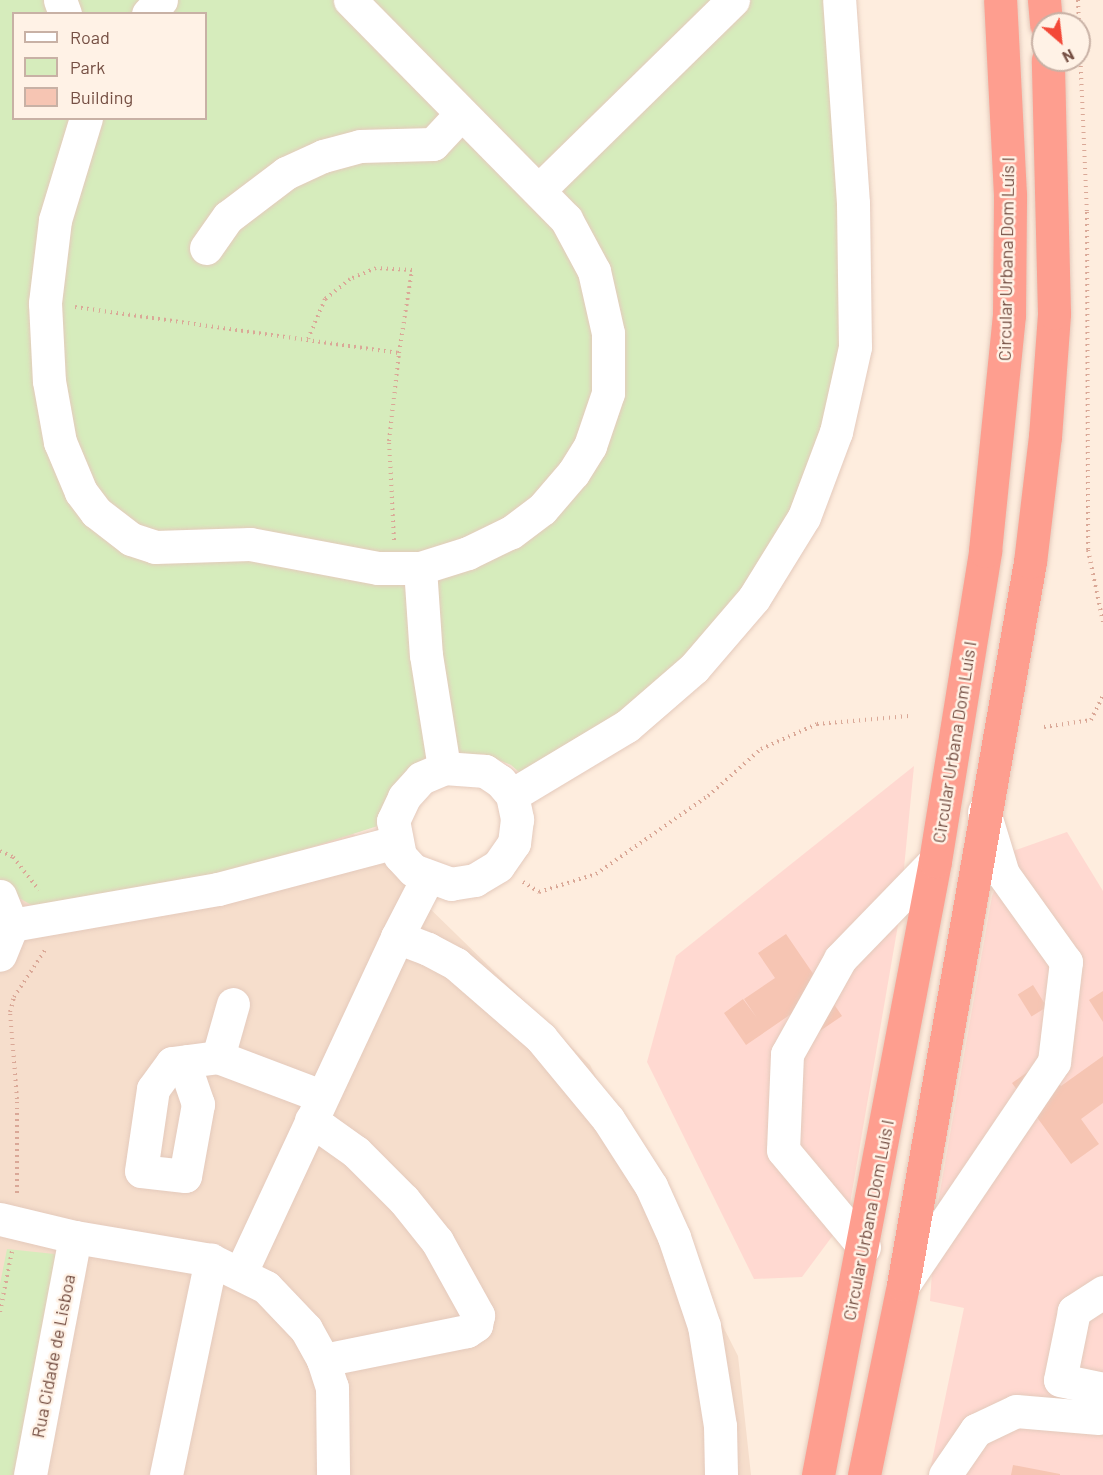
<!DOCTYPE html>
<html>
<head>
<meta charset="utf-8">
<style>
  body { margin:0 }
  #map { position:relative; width:1103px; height:1475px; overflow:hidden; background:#feedde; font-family:Barlow,sans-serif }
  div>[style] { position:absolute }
  .residential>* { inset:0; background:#f6decc }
  .commercial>* { inset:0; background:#ffd9d1 }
  .green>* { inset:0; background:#d6ecbc }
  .building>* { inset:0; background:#f6c5b3; transform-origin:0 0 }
  .path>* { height:4px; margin-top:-2px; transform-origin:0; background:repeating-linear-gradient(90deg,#daa897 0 1.5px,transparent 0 6px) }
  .roads { filter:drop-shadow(0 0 2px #e4cabc) drop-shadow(0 0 2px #e4cabc) }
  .minor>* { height:33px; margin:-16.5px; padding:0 16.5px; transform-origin:16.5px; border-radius:16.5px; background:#fff }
  .highway>* { height:33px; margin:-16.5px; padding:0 16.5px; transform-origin:16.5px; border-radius:16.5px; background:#fe9e8f }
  span { translate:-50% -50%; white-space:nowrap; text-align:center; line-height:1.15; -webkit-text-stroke:5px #fff2e6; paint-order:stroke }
  .street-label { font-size:18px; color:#765044 }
  .legend { position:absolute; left:12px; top:12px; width:195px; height:108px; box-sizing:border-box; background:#fff2e6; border:2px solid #c8b1a5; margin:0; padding:8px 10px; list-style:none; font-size:18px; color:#765044 }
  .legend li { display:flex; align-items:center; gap:12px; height:30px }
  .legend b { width:30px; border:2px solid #c8b1a5 }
  .north { position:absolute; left:1031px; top:12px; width:60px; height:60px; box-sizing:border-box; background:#fff2e6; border:2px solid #c8b1a5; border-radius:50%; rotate:152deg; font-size:16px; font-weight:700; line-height:24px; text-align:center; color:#765044 }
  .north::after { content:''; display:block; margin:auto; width:21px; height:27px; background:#f34938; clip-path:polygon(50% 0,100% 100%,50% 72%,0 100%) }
</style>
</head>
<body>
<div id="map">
  <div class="residential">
    <div style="clip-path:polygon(0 443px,333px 814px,590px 1065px,738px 1356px,751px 1475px,0 1475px)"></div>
  </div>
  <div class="commercial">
    <div style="clip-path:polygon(914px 766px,899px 919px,848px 1215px,802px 1277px,754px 1279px,647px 1062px,676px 956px)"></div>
    <div style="clip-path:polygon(1067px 832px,1103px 891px,1103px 1475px,929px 1475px,964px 1308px,930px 1301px,936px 1214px,992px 896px,1010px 852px)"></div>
  </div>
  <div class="green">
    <div style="clip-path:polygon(evenodd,0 0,830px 0,845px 271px,836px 404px,768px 567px,661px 690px,527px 779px,511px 765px,484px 754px,425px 760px,384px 824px,224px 875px,35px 907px,0 887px,0 0,14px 14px,206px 14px,206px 118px,14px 118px,14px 14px)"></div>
    <div style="clip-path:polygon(7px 1249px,64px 1255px,22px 1475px,0 1475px,0 1284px)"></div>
  </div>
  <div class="building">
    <div style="clip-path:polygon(786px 934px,842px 1016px,811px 1037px,794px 1012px,746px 1045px,724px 1013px,743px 999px,757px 1018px,744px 999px,775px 978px,758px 953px)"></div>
    <div style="left:1033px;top:985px;width:26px;height:18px;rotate:58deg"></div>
    <div style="clip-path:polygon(1103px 991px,1103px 1022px,1089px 1000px)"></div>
    <div style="clip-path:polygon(1103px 1056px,1103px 1103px,1081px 1119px,1099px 1144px,1071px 1164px,1012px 1083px,1043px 1061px,1061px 1086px)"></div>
    <div style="clip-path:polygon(1013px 1465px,1060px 1474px,1060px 1475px,1011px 1475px)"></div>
  </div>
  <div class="path">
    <div style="left:1078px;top:0;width:212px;rotate:87.6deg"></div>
    <div style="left:1087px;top:212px;width:338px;rotate:89.8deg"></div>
    <div style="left:1088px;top:550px;width:74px;rotate:78.2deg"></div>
    <div style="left:75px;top:307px;width:327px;rotate:8.1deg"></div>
    <div style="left:399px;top:353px;width:84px;rotate:-81.1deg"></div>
    <div style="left:412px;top:270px;width:36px;rotate:-177deg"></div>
    <div style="left:376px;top:268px;width:28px;rotate:157deg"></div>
    <div style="left:350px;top:279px;width:32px;rotate:141deg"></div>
    <div style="left:325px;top:299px;width:43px;rotate:113deg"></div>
    <div style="left:394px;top:540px;width:99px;rotate:-92.9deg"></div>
    <div style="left:389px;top:441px;width:89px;rotate:-83.5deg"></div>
    <div style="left:1044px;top:727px;width:48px;rotate:-8.5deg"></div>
    <div style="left:1091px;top:720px;width:28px;rotate:-64deg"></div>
    <div style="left:0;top:851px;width:14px;rotate:25deg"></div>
    <div style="left:13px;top:857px;width:42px;rotate:51.8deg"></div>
    <div style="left:523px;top:882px;width:19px;rotate:32deg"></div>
    <div style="left:539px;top:892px;width:60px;rotate:-17.5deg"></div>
    <div style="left:596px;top:874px;width:136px;rotate:-34.9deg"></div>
    <div style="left:708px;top:796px;width:71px;rotate:-41.6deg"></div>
    <div style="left:761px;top:749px;width:61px;rotate:-24.1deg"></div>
    <div style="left:817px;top:724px;width:92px;rotate:-5deg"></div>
    <div style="left:17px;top:1193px;width:94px;rotate:-90deg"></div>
    <div style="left:17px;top:1099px;width:87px;rotate:-94.6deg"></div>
    <div style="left:10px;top:1012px;width:16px;rotate:-75deg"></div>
    <div style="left:14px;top:997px;width:56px;rotate:-56.6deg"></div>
    <div style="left:0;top:1312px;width:62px;rotate:-78.9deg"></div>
  </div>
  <div class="roads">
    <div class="minor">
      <div style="left:60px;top:0;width:15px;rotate:70deg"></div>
      <div style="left:350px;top:0;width:308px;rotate:45.4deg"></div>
      <div style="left:566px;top:219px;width:59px;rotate:61.7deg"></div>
      <div style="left:594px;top:271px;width:64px;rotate:77.3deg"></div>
      <div style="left:608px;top:333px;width:60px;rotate:90deg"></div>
      <div style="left:608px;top:393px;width:56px;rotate:108.8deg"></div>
      <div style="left:590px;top:446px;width:32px;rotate:122deg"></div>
      <div style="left:573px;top:473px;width:48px;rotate:130.7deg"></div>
      <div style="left:542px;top:509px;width:39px;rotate:143deg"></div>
      <div style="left:511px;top:532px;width:48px;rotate:154deg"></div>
      <div style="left:468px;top:553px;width:50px;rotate:162.6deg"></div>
      <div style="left:148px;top:14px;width:19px;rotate:-47deg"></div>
      <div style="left:86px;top:118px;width:107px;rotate:106.9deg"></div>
      <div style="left:55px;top:220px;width:84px;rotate:96.9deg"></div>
      <div style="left:45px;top:303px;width:78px;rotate:87.1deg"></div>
      <div style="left:49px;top:381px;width:62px;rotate:79.8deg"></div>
      <div style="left:60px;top:442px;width:54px;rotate:67.2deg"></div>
      <div style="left:81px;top:492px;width:25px;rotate:53deg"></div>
      <div style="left:96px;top:512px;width:44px;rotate:37.6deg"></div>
      <div style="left:131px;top:539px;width:25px;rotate:18deg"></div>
      <div style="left:155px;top:547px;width:95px;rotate:-1.8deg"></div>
      <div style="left:250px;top:544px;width:130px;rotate:10.6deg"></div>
      <div style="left:378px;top:568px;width:42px"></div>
      <div style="left:420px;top:568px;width:87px;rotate:86.1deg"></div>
      <div style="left:426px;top:655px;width:114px;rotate:80.9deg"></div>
      <div style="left:540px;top:189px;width:270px;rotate:-44.4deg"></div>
      <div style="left:206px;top:248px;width:38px;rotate:-55deg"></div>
      <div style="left:228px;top:217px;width:73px;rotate:-37.2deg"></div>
      <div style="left:286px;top:173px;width:41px;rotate:-24.7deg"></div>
      <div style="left:323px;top:156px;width:38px;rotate:-15deg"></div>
      <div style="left:360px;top:146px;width:73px;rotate:-1.6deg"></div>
      <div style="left:433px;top:144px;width:41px;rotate:-47deg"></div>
      <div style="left:444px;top:768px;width:41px;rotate:4.2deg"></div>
      <div style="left:485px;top:771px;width:18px;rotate:34deg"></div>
      <div style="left:500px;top:781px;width:18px;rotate:49deg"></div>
      <div style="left:512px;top:795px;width:25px;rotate:78deg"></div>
      <div style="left:517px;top:819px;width:24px;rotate:97deg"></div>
      <div style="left:514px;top:843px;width:28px;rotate:125deg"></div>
      <div style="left:498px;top:866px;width:27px;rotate:149deg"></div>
      <div style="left:475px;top:880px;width:24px;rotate:171deg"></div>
      <div style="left:451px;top:884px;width:40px;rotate:-159.8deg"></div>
      <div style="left:413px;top:870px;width:19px;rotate:-133deg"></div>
      <div style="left:400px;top:856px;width:36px;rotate:-101deg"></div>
      <div style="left:393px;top:821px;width:26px;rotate:-65deg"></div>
      <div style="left:404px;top:797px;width:25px;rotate:-48deg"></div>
      <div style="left:421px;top:778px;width:25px;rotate:-23deg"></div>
      <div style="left:512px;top:795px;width:134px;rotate:-31deg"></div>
      <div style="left:627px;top:726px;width:89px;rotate:-40.9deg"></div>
      <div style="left:694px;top:668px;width:92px;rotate:-49.4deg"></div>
      <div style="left:754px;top:598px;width:95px;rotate:-58.3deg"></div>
      <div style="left:804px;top:517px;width:91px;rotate:-69.4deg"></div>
      <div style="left:836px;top:432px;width:87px;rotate:-77.4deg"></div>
      <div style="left:855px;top:347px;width:144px;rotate:-90.8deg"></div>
      <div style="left:853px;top:203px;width:203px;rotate:-93.9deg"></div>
      <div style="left:0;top:896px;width:31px;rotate:68deg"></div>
      <div style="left:12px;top:925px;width:32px;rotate:112deg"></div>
      <div style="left:12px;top:925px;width:209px;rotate:-9.9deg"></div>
      <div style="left:218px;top:889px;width:184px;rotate:-14.8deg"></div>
      <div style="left:397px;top:937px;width:68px;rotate:-62.7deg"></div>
      <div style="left:218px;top:1057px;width:55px;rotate:-74.2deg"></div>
      <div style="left:188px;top:1061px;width:14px;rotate:90deg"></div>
      <div style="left:188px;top:1075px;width:31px;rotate:71deg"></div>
      <div style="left:198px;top:1104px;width:73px;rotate:100.2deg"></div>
      <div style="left:185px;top:1176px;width:44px;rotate:-173.5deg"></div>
      <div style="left:141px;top:1171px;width:83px;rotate:-81.7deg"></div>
      <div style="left:153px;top:1089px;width:32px;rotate:-54deg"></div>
      <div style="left:172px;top:1063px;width:46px;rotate:-7.4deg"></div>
      <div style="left:218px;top:1057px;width:110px;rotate:20.7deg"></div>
      <div style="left:311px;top:1120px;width:55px;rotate:35.4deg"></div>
      <div style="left:356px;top:1152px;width:68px;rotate:45deg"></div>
      <div style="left:404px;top:1200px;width:53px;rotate:51.2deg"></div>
      <div style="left:437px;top:1241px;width:85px;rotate:61deg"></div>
      <div style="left:478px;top:1315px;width:10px;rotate:101deg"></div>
      <div style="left:476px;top:1325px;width:11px;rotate:146deg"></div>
      <div style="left:467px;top:1331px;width:147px;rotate:168.6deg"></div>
      <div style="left:0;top:1219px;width:77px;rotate:13.5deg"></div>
      <div style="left:75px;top:1237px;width:138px;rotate:9.6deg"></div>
      <div style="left:211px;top:1260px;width:61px;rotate:26.1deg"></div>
      <div style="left:266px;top:1287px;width:58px;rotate:46.4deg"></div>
      <div style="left:306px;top:1329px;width:35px;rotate:61deg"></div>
      <div style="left:323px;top:1360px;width:28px;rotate:72deg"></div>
      <div style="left:332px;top:1387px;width:88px;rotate:89.3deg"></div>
      <div style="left:864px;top:1247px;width:126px;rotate:-129.9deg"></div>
      <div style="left:783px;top:1150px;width:96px;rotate:-87.6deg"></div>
      <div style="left:787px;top:1054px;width:109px;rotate:-60.8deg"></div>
      <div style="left:840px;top:959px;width:136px;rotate:-45.9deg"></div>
      <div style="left:241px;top:1272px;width:370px;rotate:-65deg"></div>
      <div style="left:397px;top:937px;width:33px;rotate:21deg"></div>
      <div style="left:428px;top:949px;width:32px;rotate:28deg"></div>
      <div style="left:456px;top:964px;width:113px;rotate:41deg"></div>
      <div style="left:541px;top:1038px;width:105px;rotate:50.4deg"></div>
      <div style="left:608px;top:1119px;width:80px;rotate:57.3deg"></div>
      <div style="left:651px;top:1186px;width:56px;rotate:65.7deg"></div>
      <div style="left:674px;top:1237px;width:94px;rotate:71.4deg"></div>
      <div style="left:704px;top:1326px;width:101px;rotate:80.9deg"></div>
      <div style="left:720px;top:1426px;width:49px;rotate:88.8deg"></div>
      <div style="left:903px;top:1285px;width:269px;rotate:-55.9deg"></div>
      <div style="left:1054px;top:1062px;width:101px;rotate:-83.2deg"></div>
      <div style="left:1066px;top:962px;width:108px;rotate:-125.6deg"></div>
      <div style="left:1003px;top:874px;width:65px;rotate:-107deg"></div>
      <div style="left:1103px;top:1292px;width:35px;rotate:147deg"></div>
      <div style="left:1074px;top:1311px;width:70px;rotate:101.5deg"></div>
      <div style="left:1060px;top:1380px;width:44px;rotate:11.8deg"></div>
      <div style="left:30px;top:1475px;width:242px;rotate:-79.3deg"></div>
      <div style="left:166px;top:1475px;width:220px;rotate:-78.2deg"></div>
      <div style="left:945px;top:1475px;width:55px;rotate:-55.4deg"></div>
      <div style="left:976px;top:1430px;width:44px;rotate:-25.4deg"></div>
      <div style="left:1016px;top:1411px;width:83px;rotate:4.8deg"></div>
    </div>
    <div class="highway">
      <div style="left:1044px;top:0;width:24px;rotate:85deg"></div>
      <div style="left:818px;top:1475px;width:625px;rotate:-79.21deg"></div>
      <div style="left:935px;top:861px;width:314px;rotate:-80.8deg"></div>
      <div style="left:985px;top:551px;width:237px;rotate:-84.2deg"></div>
      <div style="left:1009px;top:315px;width:120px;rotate:-89.5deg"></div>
      <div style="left:1010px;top:195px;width:195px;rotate:-92.9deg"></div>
      <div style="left:864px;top:1475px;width:194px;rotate:-78.4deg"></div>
      <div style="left:903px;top:1285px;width:734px;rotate:-80.04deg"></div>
      <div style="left:1030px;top:562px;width:126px;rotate:-83.2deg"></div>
      <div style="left:1045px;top:437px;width:124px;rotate:-85.8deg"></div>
      <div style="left:1054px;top:313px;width:253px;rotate:-91.4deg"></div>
    </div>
  </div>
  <div class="street-label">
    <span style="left:1006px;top:259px;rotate:-89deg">Circular Urbana Dom Luís I</span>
    <span style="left:954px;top:742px;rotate:-81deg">Circular Urbana Dom Luís I</span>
    <span style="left:868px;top:1220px;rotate:-79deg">Circular Urbana Dom Luís I</span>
    <span style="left:53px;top:1356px;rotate:-79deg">Rua Cidade de Lisboa</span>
  </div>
  <ul class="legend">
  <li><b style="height:8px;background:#fff"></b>Road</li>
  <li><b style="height:16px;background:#d6ecbc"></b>Park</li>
  <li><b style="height:16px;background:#f6c5b3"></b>Building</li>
  </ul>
  <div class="north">N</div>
</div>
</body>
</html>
